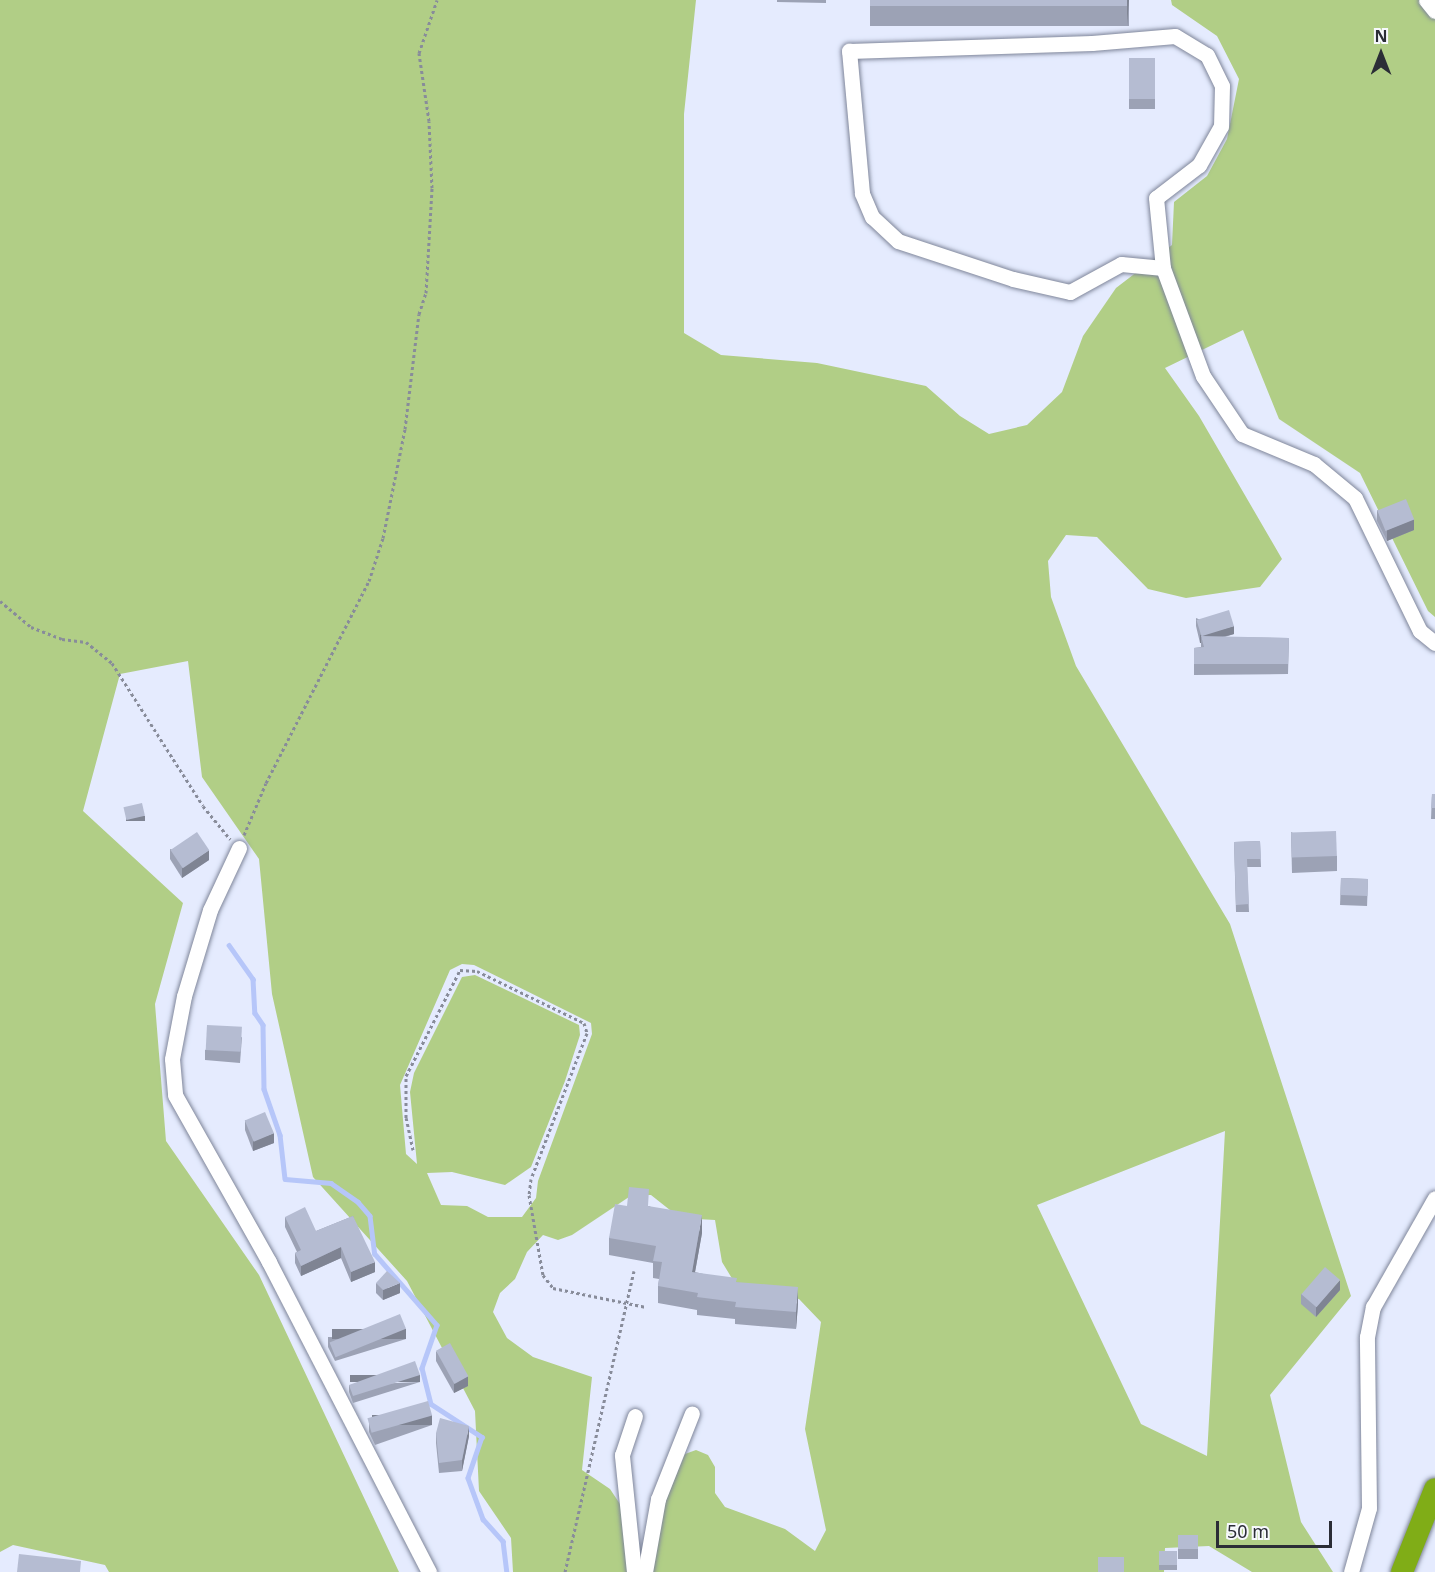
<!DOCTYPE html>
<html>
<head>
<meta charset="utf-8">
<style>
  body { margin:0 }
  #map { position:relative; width:1435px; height:1572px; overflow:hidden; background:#e5ebfe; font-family:"Noto Sans",sans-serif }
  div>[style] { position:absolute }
  .green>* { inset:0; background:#b1ce86 }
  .stream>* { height:4.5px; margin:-2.25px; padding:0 2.25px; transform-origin:2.25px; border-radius:2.25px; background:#b6c6f9 }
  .path>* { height:3px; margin-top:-1.5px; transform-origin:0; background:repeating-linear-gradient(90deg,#888c9a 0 3px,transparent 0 6px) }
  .roads { filter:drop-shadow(0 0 2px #7f869a) drop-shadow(0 0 2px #7f869a) }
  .minor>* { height:15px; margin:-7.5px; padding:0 7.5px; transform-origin:7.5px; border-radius:7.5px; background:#fff }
  .highway>* { height:22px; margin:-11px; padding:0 11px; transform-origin:11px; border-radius:11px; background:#80ad17 }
  .wall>* { inset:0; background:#9ca2b5; transform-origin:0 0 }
  .shaded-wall>* { inset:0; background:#7f8493; transform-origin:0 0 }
  .building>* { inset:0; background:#b5bcd2; transform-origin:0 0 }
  span { translate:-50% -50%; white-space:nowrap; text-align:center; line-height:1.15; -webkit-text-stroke:4.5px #f7f9fd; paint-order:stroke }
  .north { position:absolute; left:1351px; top:24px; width:60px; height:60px; -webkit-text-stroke:4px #f7f9fd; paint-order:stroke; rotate:0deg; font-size:16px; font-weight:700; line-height:24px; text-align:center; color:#2b2d36 }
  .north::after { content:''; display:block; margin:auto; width:21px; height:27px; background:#2b2d36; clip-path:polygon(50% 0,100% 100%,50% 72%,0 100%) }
  .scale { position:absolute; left:1216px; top:1521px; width:116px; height:27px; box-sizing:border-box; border:3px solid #2b2d36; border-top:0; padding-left:8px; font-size:18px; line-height:21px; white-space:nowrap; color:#2b2d36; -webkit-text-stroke:4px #f7f9fd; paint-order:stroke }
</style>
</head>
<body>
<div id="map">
  <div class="green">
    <div style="clip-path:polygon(evenodd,0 0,696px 0,684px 114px,684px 333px,721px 355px,817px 363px,926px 386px,960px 416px,989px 434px,1027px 425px,1062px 392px,1083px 336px,1116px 288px,1172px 245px,1174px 202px,1207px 176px,1227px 139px,1239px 79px,1217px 36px,1172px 5px,1171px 0,1435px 0,1435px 617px,1428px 611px,1360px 473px,1279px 419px,1243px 330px,1165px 368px,1199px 416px,1282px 559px,1260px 587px,1186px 598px,1148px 589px,1097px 537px,1066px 535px,1048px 561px,1051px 597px,1076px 666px,1230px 924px,1351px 1296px,1270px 1395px,1301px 1522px,1333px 1572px,1252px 1572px,1209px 1546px,1165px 1548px,1164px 1572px,513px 1572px,511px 1538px,479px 1491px,475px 1411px,407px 1281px,313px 1177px,272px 994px,259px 859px,202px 777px,188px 661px,120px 674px,83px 811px,183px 903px,155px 1004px,166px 1141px,259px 1275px,399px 1572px,109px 1572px,105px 1565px,13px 1545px,0 1552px,0 0,462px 964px,474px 965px,591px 1023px,592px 1034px,538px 1181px,536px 1198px,522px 1217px,488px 1217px,467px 1206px,441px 1205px,427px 1173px,452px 1172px,505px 1185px,531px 1167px,565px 1081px,580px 1035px,579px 1025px,475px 975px,462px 977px,414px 1073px,410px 1092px,417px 1164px,406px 1154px,400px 1085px,450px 970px,462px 964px,0 0,1225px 1131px,1207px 1456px,1141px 1424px,1037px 1205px,1225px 1131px,0 0,632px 1195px,651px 1195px,680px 1218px,715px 1220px,722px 1262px,736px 1285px,799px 1299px,821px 1322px,805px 1429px,826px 1530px,815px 1551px,785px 1529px,725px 1507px,715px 1493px,715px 1467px,708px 1455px,696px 1450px,685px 1454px,638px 1567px,622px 1507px,610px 1489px,582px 1470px,592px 1377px,533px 1357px,507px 1338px,493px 1312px,500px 1293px,515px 1279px,527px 1252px,543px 1235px,558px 1240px,572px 1235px,632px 1195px)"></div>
  </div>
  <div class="stream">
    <div style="left:229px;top:945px;width:42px;rotate:54.8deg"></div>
    <div style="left:253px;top:979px;width:34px;rotate:87deg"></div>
    <div style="left:255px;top:1013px;width:14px;rotate:56deg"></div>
    <div style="left:263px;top:1025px;width:64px;rotate:89.1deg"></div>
    <div style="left:264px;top:1089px;width:49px;rotate:70.8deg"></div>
    <div style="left:280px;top:1135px;width:44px;rotate:83.5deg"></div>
    <div style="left:285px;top:1179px;width:46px;rotate:5deg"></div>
    <div style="left:331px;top:1183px;width:33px;rotate:35deg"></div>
    <div style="left:358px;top:1202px;width:18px;rotate:49deg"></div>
    <div style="left:370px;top:1216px;width:38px;rotate:83deg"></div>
    <div style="left:375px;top:1254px;width:94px;rotate:48.9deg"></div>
    <div style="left:437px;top:1325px;width:46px;rotate:109.2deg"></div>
    <div style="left:422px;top:1368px;width:37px;rotate:76deg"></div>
    <div style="left:431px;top:1404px;width:61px;rotate:32.9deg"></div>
    <div style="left:482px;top:1437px;width:43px;rotate:108.9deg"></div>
    <div style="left:468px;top:1478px;width:44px;rotate:69.9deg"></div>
    <div style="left:483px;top:1519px;width:30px;rotate:48deg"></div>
    <div style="left:503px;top:1541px;width:31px;rotate:83deg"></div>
  </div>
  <div class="path">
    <div style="left:0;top:601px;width:40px;rotate:40deg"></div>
    <div style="left:31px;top:627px;width:33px;rotate:21deg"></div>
    <div style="left:62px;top:639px;width:24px;rotate:7deg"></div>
    <div style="left:86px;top:642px;width:33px;rotate:39deg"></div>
    <div style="left:112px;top:663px;width:169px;rotate:57.5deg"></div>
    <div style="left:203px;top:806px;width:43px;rotate:50.7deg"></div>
    <div style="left:244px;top:835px;width:56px;rotate:-67.1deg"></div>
    <div style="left:266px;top:783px;width:227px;rotate:-63deg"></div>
    <div style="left:369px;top:581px;width:45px;rotate:-72deg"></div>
    <div style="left:383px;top:538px;width:111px;rotate:-78.6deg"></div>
    <div style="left:405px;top:429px;width:116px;rotate:-83.1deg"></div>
    <div style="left:419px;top:314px;width:22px;rotate:-72deg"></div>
    <div style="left:426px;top:293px;width:105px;rotate:-86.7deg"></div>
    <div style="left:432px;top:188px;width:67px;rotate:-92.6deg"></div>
    <div style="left:429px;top:121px;width:69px;rotate:-98.4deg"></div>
    <div style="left:419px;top:53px;width:56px;rotate:-71.2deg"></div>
    <div style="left:413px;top:1150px;width:33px;rotate:-102deg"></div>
    <div style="left:406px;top:1118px;width:42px;rotate:-90deg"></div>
    <div style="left:406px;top:1076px;width:119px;rotate:-63deg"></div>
    <div style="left:460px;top:970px;width:17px;rotate:3deg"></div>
    <div style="left:477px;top:971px;width:119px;rotate:25.9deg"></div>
    <div style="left:584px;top:1023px;width:10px;rotate:73deg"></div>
    <div style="left:587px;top:1033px;width:156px;rotate:111deg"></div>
    <div style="left:531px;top:1179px;width:16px;rotate:97deg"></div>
    <div style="left:529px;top:1195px;width:81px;rotate:80.1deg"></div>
    <div style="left:543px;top:1275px;width:16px;rotate:52deg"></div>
    <div style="left:553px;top:1288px;width:95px;rotate:11.5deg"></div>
    <div style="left:565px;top:1572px;width:309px;rotate:-77.1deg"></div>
  </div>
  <div class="roads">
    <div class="minor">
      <div style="left:1426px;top:0;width:14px;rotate:51deg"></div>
      <div style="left:1163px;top:268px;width:42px;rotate:-174.6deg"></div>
      <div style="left:1121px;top:264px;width:58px;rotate:151.2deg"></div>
      <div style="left:1070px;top:292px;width:58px;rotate:-167.2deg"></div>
      <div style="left:1013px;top:279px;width:121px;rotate:-161.7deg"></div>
      <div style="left:898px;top:241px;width:35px;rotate:-137deg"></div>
      <div style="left:872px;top:217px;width:26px;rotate:-113deg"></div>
      <div style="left:862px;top:193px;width:143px;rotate:-95.2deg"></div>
      <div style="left:849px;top:51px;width:243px;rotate:-1.9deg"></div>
      <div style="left:1092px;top:43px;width:83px;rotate:-4.8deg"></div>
      <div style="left:1175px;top:36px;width:37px;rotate:31deg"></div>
      <div style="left:1207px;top:55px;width:34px;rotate:64deg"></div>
      <div style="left:1222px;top:86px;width:40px;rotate:91.4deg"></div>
      <div style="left:1221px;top:126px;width:45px;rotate:119.4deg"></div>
      <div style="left:1199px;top:165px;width:54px;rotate:142.5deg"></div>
      <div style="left:1156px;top:198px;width:70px;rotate:84.3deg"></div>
      <div style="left:1163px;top:268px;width:115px;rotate:69.7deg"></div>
      <div style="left:1203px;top:376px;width:70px;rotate:56.1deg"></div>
      <div style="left:1242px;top:434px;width:78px;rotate:22.6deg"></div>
      <div style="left:1314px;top:464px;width:53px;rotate:39.7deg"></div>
      <div style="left:1355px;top:498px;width:148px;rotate:64deg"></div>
      <div style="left:1420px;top:631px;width:19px;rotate:39deg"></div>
      <div style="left:239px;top:848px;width:68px;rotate:115.1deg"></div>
      <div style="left:210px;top:910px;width:90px;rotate:106.8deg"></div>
      <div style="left:184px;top:996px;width:64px;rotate:100.8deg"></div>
      <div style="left:172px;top:1059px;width:36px;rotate:85deg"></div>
      <div style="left:175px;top:1095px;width:192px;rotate:60.6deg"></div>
      <div style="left:269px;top:1262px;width:349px;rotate:62.7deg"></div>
      <div style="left:634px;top:1572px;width:118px;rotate:-95.9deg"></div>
      <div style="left:622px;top:1455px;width:41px;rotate:-71.6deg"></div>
      <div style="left:645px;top:1572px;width:74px;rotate:-79.9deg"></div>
      <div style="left:658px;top:1499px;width:92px;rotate:-68.4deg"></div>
      <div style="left:1351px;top:1572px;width:66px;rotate:-74.3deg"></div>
      <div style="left:1369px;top:1508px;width:171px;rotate:-90.7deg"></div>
      <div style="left:1367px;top:1337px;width:31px;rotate:-79deg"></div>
      <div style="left:1373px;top:1307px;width:125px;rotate:-60.4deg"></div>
    </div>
    <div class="highway">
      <div style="left:1402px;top:1572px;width:89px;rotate:-68.3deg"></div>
    </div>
  </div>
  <div class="wall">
    <div style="clip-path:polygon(777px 0,826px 0,826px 3px,777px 2px)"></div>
    <div style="left:870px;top:0;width:259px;height:26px"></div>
    <div style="left:1155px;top:58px;width:51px;height:26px;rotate:90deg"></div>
    <div style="clip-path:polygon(1377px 510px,1414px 530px,1387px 541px,1377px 521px)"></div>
    <div style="clip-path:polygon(1196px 618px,1234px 634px,1225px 637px,1289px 638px,1288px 674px,1194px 675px,1194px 648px,1201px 647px,1201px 643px,1200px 643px,1196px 626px)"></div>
    <div style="clip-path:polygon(1432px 794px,1435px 794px,1435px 819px,1431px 819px)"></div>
    <div style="clip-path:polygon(1291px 832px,1337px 856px,1337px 871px,1292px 873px)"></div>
    <div style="clip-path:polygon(1260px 841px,1261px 867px,1247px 867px,1249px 912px,1236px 912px,1234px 842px)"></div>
    <div style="clip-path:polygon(170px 849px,209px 860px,182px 878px,170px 859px)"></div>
    <div style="left:1341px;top:878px;width:27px;height:27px;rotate:2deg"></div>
    <div style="clip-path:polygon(242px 1037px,240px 1063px,205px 1060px,205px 1050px)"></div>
    <div style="clip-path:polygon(245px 1120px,274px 1143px,253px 1151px,245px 1130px)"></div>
    <div style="clip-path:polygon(627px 1206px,649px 1206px,702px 1233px,695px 1272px,737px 1282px,798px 1304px,796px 1329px,735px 1324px,735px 1319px,697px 1315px,697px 1310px,658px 1303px,658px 1286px,659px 1279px,653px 1278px,653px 1263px,609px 1255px,609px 1238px)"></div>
    <div style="clip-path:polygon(353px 1216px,375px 1272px,351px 1282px,341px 1258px,301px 1276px,295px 1263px,295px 1253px,297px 1252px,285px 1227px,285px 1217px,316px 1231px)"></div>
    <div style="clip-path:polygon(376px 1283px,400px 1293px,383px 1300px,376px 1293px)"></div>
    <div style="clip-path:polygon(1340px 1290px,1316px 1317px,1301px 1304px,1301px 1294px)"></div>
    <div style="clip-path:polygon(328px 1337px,406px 1339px,335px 1361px,328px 1347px)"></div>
    <div style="clip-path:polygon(436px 1351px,468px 1386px,454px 1393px,436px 1361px)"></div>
    <div style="clip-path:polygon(420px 1382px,353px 1403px,349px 1392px,349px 1385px)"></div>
    <div style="clip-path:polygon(369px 1422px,432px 1425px,375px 1445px,369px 1432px)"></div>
    <div style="clip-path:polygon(436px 1433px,469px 1436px,462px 1471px,439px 1473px,436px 1443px)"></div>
    <div style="left:1198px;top:1535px;width:24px;height:20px;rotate:90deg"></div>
    <div style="left:1177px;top:1551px;width:19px;height:18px;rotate:90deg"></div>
  </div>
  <div class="shaded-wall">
    <div style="clip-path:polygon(1127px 0,1129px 0,1127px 26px)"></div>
    <div style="clip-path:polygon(1414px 519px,1414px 530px,1387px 541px,1387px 530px)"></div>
    <div style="clip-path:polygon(1234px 626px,1234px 634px,1203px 642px,1201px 636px,1201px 643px,1200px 643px,1200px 635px)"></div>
    <div style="left:145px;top:816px;width:5px;height:19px;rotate:90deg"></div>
    <div style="clip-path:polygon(209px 850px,209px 860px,182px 878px,182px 868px)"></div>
    <div style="clip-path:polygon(274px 1133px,274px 1143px,253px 1151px,253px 1141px)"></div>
    <div style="clip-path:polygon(702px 1215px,702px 1233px,692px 1289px,692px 1272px)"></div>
    <div style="clip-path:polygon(341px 1247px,341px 1258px,301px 1276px,301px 1266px)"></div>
    <div style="clip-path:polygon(375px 1262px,375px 1272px,351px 1282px,351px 1272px)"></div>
    <div style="clip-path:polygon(1340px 1280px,1340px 1290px,1316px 1317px,1316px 1307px)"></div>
    <div style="clip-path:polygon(400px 1283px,400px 1293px,383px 1300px,383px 1290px)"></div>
    <div style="clip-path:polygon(798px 1287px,798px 1304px,796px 1329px,796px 1312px)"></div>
    <div style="left:406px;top:1329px;width:10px;height:74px;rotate:90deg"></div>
    <div style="left:420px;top:1375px;width:7px;height:70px;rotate:90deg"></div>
    <div style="clip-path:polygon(468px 1376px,468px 1386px,454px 1393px,454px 1383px)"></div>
    <div style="left:432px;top:1415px;width:10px;height:60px;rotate:90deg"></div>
    <div style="clip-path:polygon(469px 1426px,469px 1436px,462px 1471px,462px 1460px)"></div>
  </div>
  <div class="building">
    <div style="left:870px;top:0;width:257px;height:6px"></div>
    <div style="left:1155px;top:58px;width:41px;height:26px;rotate:90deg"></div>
    <div style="left:1406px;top:499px;width:22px;height:31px;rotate:68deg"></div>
    <div style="left:1229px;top:610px;width:17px;height:34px;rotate:73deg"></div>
    <div style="clip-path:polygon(1201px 636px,1289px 638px,1288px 664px,1194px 664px,1194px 648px,1204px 647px)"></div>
    <div style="clip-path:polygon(1432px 794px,1435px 794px,1435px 808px,1431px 808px)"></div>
    <div style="left:142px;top:803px;width:13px;height:19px;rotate:77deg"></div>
    <div style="left:1336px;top:831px;width:25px;height:45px;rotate:88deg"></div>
    <div style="left:197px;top:832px;width:22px;height:32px;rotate:56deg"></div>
    <div style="clip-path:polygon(1260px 841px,1261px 859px,1247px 859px,1249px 904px,1236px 905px,1234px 842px)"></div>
    <div style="left:1341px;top:878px;width:27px;height:17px;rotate:2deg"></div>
    <div style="left:207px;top:1025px;width:35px;height:25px;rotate:3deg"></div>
    <div style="left:265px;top:1112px;width:23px;height:22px;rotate:67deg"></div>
    <div style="clip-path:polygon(629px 1187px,649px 1189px,648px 1206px,702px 1215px,692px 1272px,737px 1278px,736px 1282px,798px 1287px,796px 1312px,735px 1307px,736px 1302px,697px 1297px,698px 1293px,658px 1286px,662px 1262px,653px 1261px,656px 1246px,609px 1238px,615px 1204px,627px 1206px)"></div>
    <div style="clip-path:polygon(305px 1207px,316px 1231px,353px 1216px,375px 1262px,351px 1272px,341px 1247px,301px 1266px,295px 1253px,301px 1250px,285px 1217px)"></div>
    <div style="left:1325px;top:1267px;width:20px;height:36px;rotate:41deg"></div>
    <div style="clip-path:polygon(387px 1271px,400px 1283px,383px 1290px,376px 1283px)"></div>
    <div style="left:400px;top:1314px;width:16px;height:76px;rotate:68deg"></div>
    <div style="left:450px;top:1343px;width:38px;height:16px;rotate:61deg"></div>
    <div style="clip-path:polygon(415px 1361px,420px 1375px,353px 1396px,349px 1385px)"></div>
    <div style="left:428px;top:1401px;width:15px;height:63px;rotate:74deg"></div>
    <div style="clip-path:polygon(440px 1418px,469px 1426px,462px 1460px,439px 1463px,436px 1433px)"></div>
    <div style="left:1198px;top:1535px;width:14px;height:20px;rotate:90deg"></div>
    <div style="left:1177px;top:1551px;width:14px;height:18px;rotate:90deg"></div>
    <div style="clip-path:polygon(19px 1554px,81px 1561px,80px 1572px,17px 1572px)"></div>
    <div style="left:1098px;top:1557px;width:26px;height:15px"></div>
  </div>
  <div class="north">N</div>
  <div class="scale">50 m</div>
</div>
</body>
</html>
